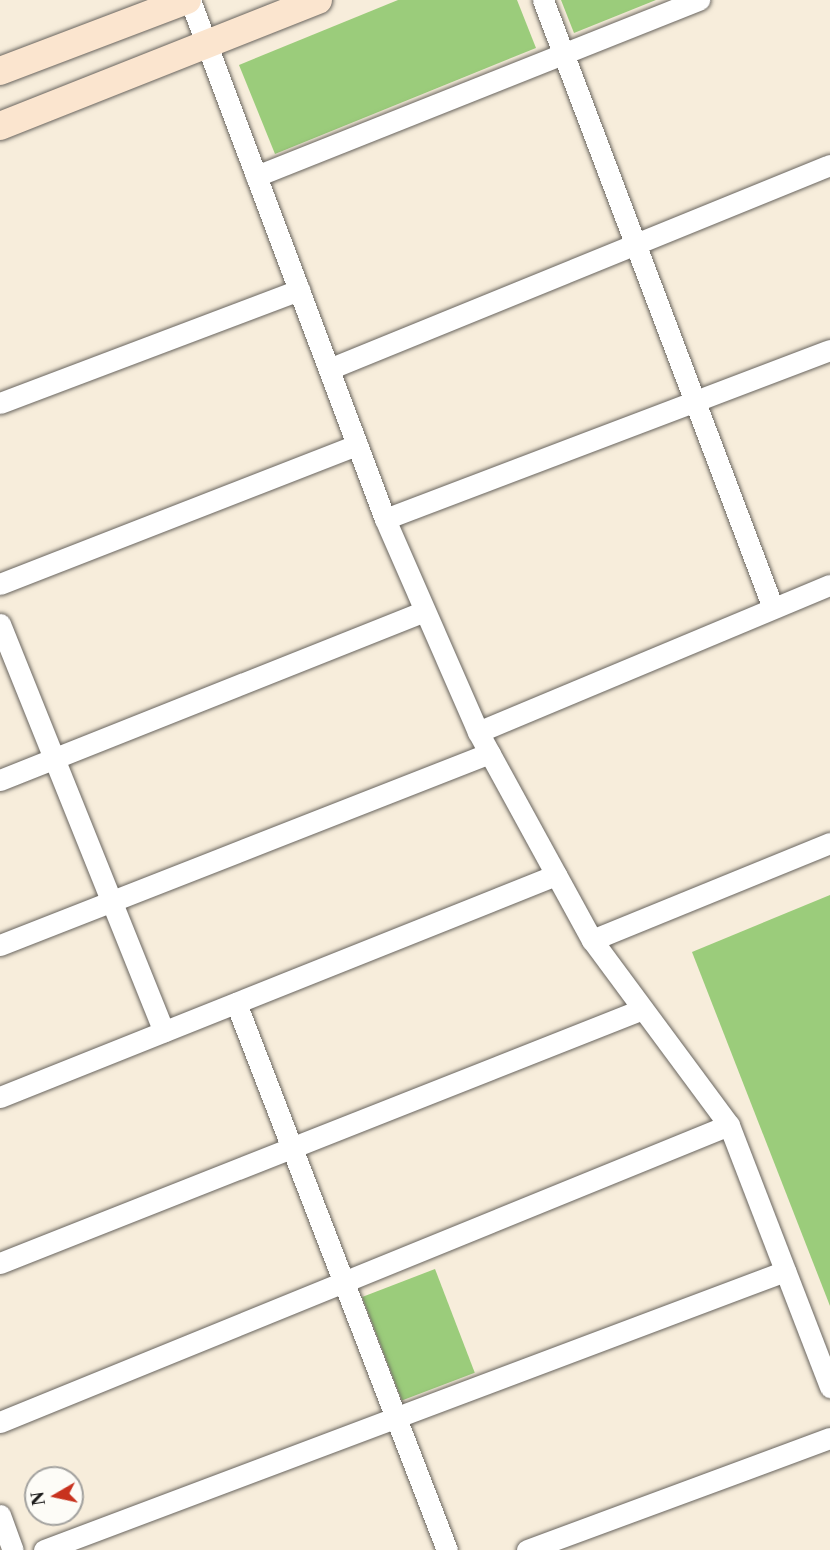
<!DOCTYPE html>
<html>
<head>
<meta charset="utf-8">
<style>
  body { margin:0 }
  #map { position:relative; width:830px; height:1550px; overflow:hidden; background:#f7eddb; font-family:"Libre Caslon Text",serif }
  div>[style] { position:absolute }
  .green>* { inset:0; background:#9bcc7b; transform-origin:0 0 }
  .roads { filter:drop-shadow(0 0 2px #69655f) drop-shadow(0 0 2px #69655f) }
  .street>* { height:21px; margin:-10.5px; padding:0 10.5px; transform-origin:10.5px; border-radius:10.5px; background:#fff }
  .secondary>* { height:28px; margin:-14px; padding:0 14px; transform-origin:14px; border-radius:14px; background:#fbe5cf }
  span { translate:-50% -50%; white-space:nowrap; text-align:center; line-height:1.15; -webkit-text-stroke:4.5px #fdfcf7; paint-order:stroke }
  .north { position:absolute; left:24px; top:1466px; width:60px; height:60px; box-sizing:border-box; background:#fdfcf7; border:2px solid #a3a29f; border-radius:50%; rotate:261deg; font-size:16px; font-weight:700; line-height:24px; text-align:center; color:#1c1c1c }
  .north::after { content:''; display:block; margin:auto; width:21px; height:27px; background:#c8321e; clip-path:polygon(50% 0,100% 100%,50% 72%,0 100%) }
</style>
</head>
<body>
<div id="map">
  <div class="green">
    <div style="clip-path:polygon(398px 0,517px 0,536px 48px,275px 154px,239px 65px)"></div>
    <div style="clip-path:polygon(561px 0,656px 0,574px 33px)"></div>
    <div style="clip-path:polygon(830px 895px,830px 1306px,692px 952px)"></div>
    <div style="left:435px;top:1269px;width:111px;height:78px;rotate:69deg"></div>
  </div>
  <div class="roads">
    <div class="street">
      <div style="left:190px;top:0;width:554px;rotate:69.41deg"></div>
      <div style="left:385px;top:519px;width:232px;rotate:66.4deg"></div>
      <div style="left:478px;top:732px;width:237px;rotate:61.3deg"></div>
      <div style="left:592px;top:940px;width:230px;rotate:53.5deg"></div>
      <div style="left:729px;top:1125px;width:281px;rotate:68.9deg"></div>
      <div style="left:543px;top:0;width:650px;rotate:69.28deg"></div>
      <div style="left:256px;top:176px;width:477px;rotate:-21.7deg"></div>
      <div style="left:329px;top:369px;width:541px;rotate:-22.16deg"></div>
      <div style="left:0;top:403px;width:320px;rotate:-20.7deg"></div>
      <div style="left:385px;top:519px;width:476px;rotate:-20.8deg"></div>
      <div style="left:0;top:584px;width:383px;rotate:-21.3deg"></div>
      <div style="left:0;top:624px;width:439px;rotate:68.1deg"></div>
      <div style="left:478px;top:732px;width:381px;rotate:-22.7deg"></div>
      <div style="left:0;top:780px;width:457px;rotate:-21.7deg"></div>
      <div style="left:592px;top:940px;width:257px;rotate:-22.2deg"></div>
      <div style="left:0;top:945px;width:526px;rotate:-21.4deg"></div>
      <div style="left:236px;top:1003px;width:586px;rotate:68.91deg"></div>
      <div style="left:0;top:1097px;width:599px;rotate:-21.77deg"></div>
      <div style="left:0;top:1263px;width:691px;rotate:-21.56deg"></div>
      <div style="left:0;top:1422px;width:787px;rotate:-22.17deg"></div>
      <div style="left:0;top:1515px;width:37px;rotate:70deg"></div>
      <div style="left:44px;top:1550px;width:792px;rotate:-20.63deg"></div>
      <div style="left:527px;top:1550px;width:323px;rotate:-20.3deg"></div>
    </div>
    <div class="secondary">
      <div style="left:0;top:71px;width:200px;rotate:-20.8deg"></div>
      <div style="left:0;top:126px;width:342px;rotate:-21.6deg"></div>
    </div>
  </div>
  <div class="north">N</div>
</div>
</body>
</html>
